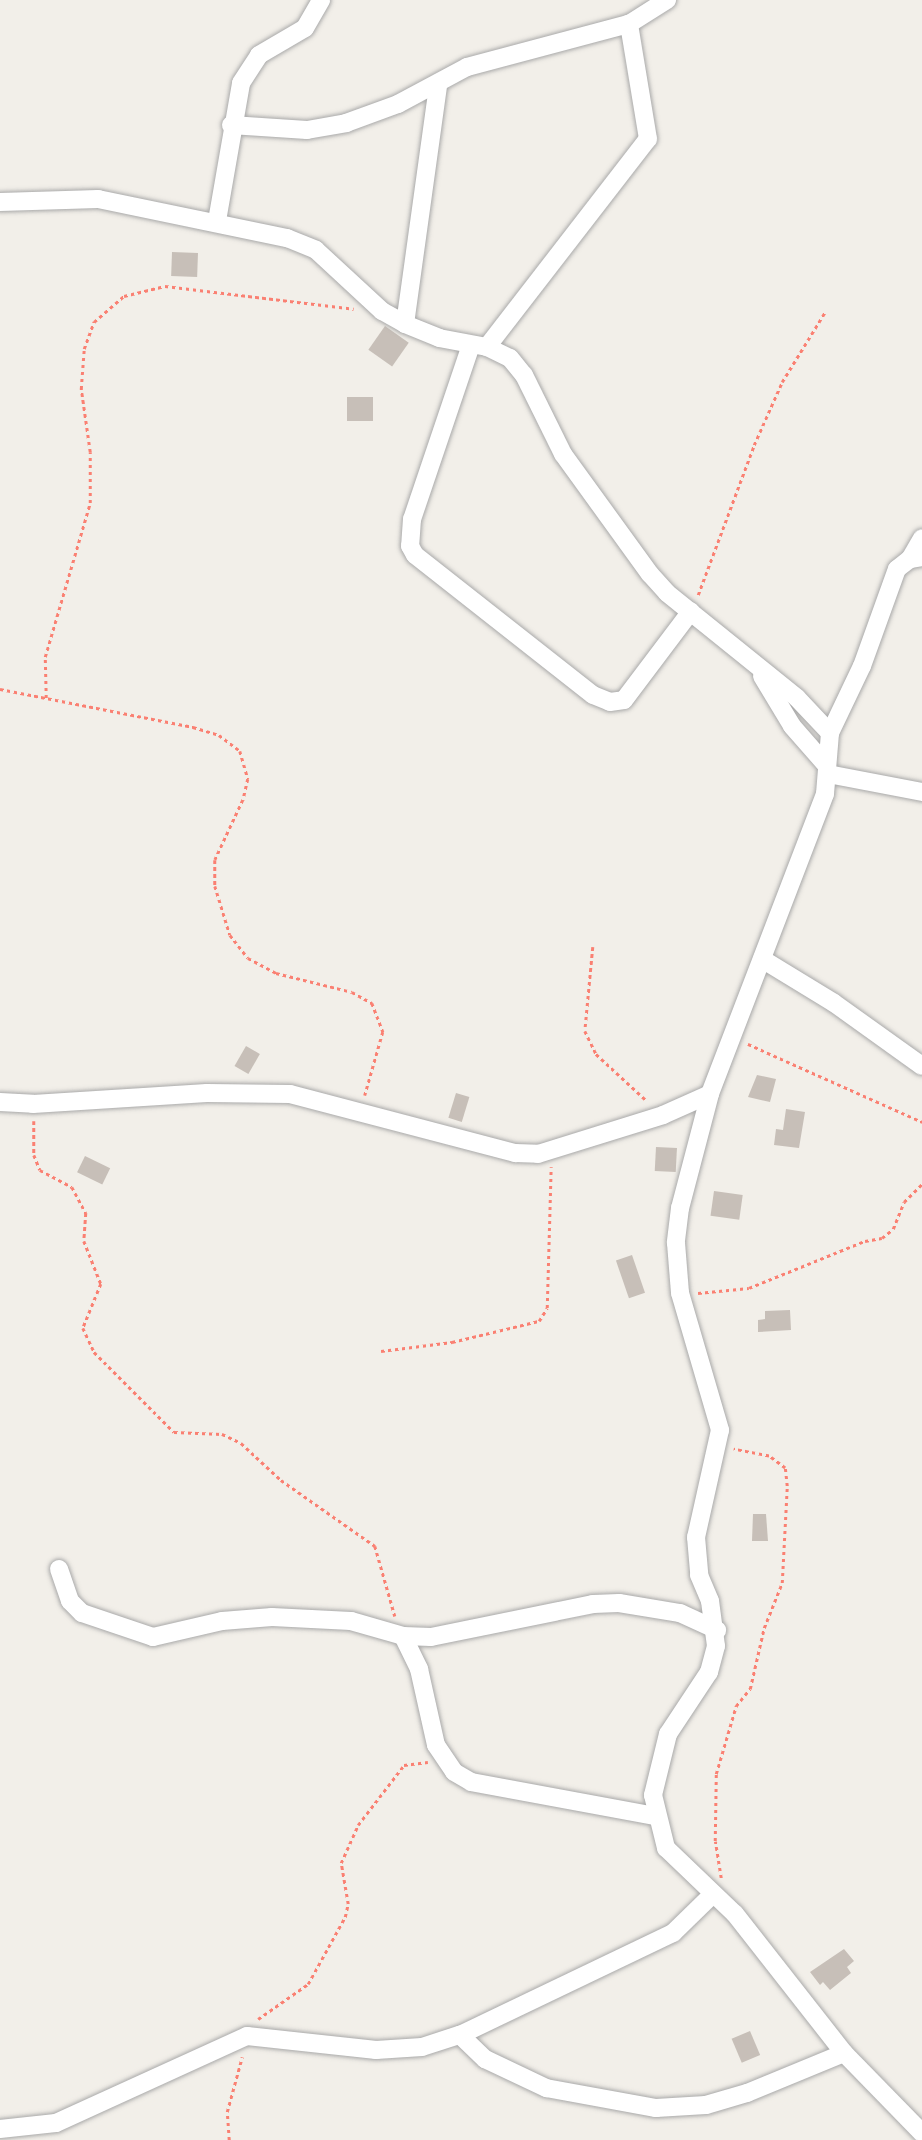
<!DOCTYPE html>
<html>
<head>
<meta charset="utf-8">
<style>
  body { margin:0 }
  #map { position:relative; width:922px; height:2140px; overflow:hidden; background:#f2efe9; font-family:Inter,sans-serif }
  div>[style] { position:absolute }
  .building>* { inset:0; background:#c7bfb8; transform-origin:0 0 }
  .path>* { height:2.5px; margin-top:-1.25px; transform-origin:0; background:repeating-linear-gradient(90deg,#fa8072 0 3.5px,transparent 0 7px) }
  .roads { filter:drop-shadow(0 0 2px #a9a9a9) drop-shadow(0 0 2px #a9a9a9) }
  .minor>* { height:18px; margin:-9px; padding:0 9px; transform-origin:9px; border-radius:9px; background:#fff }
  span { translate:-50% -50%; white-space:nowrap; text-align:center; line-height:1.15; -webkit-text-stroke:6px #fff; paint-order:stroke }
</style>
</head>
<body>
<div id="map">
  <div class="building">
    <div style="left:172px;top:252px;width:26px;height:24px;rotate:2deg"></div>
    <div style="left:385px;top:326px;width:29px;height:29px;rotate:35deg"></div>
    <div style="left:347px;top:397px;width:26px;height:24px"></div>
    <div style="left:246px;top:1046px;width:16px;height:23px;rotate:30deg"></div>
    <div style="clip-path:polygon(757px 1075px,776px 1079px,770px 1102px,748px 1097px)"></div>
    <div style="left:456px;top:1093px;width:14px;height:26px;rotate:17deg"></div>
    <div style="clip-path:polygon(786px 1109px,805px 1112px,799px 1148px,774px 1145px,776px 1129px,783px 1130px)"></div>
    <div style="left:656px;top:1147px;width:21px;height:24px;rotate:3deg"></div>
    <div style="left:85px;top:1156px;width:28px;height:18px;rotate:26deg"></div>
    <div style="left:714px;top:1191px;width:29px;height:25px;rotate:8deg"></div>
    <div style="left:632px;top:1255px;width:40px;height:17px;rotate:71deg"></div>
    <div style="clip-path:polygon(790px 1310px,791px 1330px,758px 1332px,758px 1320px,765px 1319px,765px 1311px)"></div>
    <div style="clip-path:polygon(753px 1514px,766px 1514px,768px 1541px,752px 1541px)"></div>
    <div style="clip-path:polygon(844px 1949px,854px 1961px,847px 1967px,851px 1973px,830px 1990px,823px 1982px,820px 1985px,810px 1972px)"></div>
    <div style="left:750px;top:2031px;width:26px;height:20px;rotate:67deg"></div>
  </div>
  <div class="path">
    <div style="left:698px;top:595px;width:160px;rotate:-69.5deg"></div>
    <div style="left:754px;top:445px;width:69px;rotate:-66deg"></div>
    <div style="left:782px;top:382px;width:82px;rotate:-58.4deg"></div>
    <div style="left:0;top:689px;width:197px;rotate:11.1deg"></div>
    <div style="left:193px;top:727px;width:27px;rotate:17deg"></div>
    <div style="left:219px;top:735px;width:26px;rotate:37deg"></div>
    <div style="left:240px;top:751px;width:29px;rotate:74deg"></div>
    <div style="left:248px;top:779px;width:22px;rotate:103deg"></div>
    <div style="left:243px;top:800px;width:66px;rotate:115deg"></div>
    <div style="left:215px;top:860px;width:26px;rotate:90deg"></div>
    <div style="left:215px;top:886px;width:51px;rotate:73deg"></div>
    <div style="left:230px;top:935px;width:29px;rotate:52deg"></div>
    <div style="left:248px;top:958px;width:32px;rotate:28deg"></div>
    <div style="left:276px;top:973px;width:78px;rotate:14deg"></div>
    <div style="left:352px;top:992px;width:23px;rotate:29deg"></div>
    <div style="left:372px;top:1003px;width:31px;rotate:69deg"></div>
    <div style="left:383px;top:1032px;width:66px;rotate:105.9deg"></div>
    <div style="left:46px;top:698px;width:41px;rotate:-91.4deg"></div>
    <div style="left:45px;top:657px;width:160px;rotate:-73.7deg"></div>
    <div style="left:90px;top:503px;width:51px;rotate:-90deg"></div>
    <div style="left:90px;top:452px;width:64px;rotate:-98.1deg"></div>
    <div style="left:81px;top:389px;width:40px;rotate:-85.7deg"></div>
    <div style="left:84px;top:349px;width:29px;rotate:-70deg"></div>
    <div style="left:94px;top:322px;width:40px;rotate:-41deg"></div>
    <div style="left:124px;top:296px;width:42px;rotate:-13.7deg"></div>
    <div style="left:165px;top:286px;width:190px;rotate:6.9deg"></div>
    <div style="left:593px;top:947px;width:84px;rotate:95.4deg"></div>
    <div style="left:585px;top:1031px;width:25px;rotate:64deg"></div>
    <div style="left:596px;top:1054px;width:69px;rotate:42.7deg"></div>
    <div style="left:748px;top:1044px;width:191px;rotate:24.1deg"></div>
    <div style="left:34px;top:1121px;width:34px;rotate:90deg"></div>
    <div style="left:34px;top:1155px;width:16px;rotate:68deg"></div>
    <div style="left:40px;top:1170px;width:36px;rotate:28deg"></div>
    <div style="left:72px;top:1187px;width:30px;rotate:62deg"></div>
    <div style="left:86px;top:1213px;width:28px;rotate:94deg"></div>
    <div style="left:84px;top:1241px;width:46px;rotate:68.4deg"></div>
    <div style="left:101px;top:1284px;width:48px;rotate:112.2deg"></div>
    <div style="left:83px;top:1328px;width:26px;rotate:65deg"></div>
    <div style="left:94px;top:1352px;width:113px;rotate:45deg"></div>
    <div style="left:174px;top:1432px;width:48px;rotate:2.4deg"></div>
    <div style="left:222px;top:1434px;width:21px;rotate:25deg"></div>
    <div style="left:241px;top:1443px;width:54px;rotate:42.8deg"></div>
    <div style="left:281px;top:1480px;width:115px;rotate:35.1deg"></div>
    <div style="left:375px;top:1546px;width:73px;rotate:74.1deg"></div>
    <div style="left:698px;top:1293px;width:51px;rotate:-5.6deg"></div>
    <div style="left:749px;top:1288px;width:125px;rotate:-22.1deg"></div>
    <div style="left:865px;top:1241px;width:17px;rotate:-10deg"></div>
    <div style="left:882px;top:1238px;width:14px;rotate:-39deg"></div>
    <div style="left:893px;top:1229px;width:29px;rotate:-68deg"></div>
    <div style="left:904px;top:1202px;width:25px;rotate:-45deg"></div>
    <div style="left:381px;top:1351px;width:72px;rotate:-7.2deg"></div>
    <div style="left:452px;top:1342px;width:89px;rotate:-13.6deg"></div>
    <div style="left:539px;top:1321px;width:15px;rotate:-58deg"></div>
    <div style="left:547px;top:1308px;width:141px;rotate:-88.4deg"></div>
    <div style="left:721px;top:1878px;width:37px;rotate:-99deg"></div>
    <div style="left:715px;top:1841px;width:67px;rotate:-89.1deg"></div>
    <div style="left:716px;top:1774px;width:71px;rotate:-73.6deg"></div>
    <div style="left:736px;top:1706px;width:22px;rotate:-51deg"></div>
    <div style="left:750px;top:1689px;width:63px;rotate:-77.1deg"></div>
    <div style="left:764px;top:1628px;width:48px;rotate:-68.2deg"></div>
    <div style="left:782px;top:1583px;width:97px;rotate:-87deg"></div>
    <div style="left:787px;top:1486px;width:18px;rotate:-96deg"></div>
    <div style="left:785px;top:1468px;width:20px;rotate:-143deg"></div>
    <div style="left:769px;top:1456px;width:36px;rotate:-169deg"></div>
    <div style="left:258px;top:2019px;width:61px;rotate:-35deg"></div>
    <div style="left:308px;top:1984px;width:77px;rotate:-61.1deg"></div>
    <div style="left:345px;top:1917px;width:13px;rotate:-77deg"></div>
    <div style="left:348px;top:1904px;width:42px;rotate:-99.7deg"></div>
    <div style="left:341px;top:1863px;width:42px;rotate:-65.9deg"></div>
    <div style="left:358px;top:1825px;width:76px;rotate:-52.5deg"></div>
    <div style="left:404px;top:1765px;width:24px;rotate:-7deg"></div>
    <div style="left:229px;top:2140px;width:28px;rotate:-94deg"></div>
    <div style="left:227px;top:2112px;width:57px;rotate:-74.7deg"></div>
  </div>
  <div class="roads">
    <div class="minor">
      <div style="left:231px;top:125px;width:76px;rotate:3.8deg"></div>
      <div style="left:307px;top:130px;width:40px;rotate:-10deg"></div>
      <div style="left:346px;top:123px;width:55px;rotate:-20.1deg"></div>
      <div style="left:398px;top:104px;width:78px;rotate:-28.2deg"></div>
      <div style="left:467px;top:67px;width:168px;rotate:-14.9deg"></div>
      <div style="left:629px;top:24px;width:45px;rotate:-32.3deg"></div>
      <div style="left:0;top:202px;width:98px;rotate:-1.8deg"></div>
      <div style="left:98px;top:199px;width:193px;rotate:11.7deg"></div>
      <div style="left:287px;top:238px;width:31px;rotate:22deg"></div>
      <div style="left:316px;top:250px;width:90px;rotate:42.7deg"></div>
      <div style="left:382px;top:311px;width:26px;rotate:29deg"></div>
      <div style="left:405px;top:324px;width:37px;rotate:22deg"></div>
      <div style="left:439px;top:338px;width:49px;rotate:10.6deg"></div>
      <div style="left:487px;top:347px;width:25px;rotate:26deg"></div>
      <div style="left:510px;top:358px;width:22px;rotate:51deg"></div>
      <div style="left:524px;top:375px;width:88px;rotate:63.7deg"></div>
      <div style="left:563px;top:454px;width:148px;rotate:54.1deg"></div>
      <div style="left:650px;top:574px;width:25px;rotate:48deg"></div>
      <div style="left:667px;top:593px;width:167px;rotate:38.9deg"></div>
      <div style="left:797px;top:698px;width:48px;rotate:46.7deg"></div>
      <div style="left:830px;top:733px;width:61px;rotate:94.7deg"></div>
      <div style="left:825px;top:794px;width:321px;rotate:111deg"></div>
      <div style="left:710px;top:1094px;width:118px;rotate:104.7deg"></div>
      <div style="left:680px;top:1208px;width:35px;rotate:97deg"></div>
      <div style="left:676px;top:1243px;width:50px;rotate:85.4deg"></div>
      <div style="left:680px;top:1293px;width:143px;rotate:73.7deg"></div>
      <div style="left:720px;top:1430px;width:110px;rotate:102.6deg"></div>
      <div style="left:696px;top:1537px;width:38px;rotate:85deg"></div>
      <div style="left:699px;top:1575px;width:28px;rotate:67deg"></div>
      <div style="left:710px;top:1601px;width:45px;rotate:82.4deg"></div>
      <div style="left:716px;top:1646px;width:27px;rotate:105deg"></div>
      <div style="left:709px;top:1672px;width:74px;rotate:123.5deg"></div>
      <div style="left:668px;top:1734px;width:63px;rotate:103.8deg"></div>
      <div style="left:653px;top:1795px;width:55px;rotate:76.2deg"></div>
      <div style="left:666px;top:1848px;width:95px;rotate:43.7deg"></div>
      <div style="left:735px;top:1914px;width:177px;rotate:51.9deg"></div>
      <div style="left:844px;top:2053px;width:112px;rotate:45.7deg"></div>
      <div style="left:217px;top:221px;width:140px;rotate:-80.1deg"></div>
      <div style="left:241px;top:83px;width:33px;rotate:-57deg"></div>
      <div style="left:259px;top:55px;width:53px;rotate:-30.4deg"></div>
      <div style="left:305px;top:28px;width:32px;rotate:-60deg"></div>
      <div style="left:405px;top:324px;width:241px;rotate:-82.1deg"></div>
      <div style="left:471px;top:345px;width:184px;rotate:108.7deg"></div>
      <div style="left:412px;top:519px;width:27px;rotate:94deg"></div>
      <div style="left:410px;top:546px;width:10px;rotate:61deg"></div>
      <div style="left:415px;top:555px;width:226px;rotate:38.2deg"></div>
      <div style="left:593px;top:695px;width:18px;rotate:22deg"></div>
      <div style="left:610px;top:702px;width:14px;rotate:-8deg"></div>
      <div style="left:624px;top:700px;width:111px;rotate:-53deg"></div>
      <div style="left:487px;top:347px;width:263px;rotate:-52.3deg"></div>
      <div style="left:648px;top:139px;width:117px;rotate:-99.4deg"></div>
      <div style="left:910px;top:559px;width:24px;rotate:-60deg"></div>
      <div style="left:762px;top:676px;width:58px;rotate:59deg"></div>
      <div style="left:792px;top:726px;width:53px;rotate:48.8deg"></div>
      <div style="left:830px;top:733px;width:74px;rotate:-64.5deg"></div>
      <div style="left:862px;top:666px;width:103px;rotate:-70.2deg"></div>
      <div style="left:897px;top:569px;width:16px;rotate:-38deg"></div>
      <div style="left:910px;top:559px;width:12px;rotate:-9deg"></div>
      <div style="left:828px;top:774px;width:96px;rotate:10.8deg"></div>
      <div style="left:762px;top:959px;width:84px;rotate:31.4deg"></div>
      <div style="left:834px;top:1003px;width:108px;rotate:35.6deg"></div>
      <div style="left:0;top:1102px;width:33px;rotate:3deg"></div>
      <div style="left:33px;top:1104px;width:174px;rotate:-3.6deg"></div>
      <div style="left:207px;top:1093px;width:83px;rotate:0.7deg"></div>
      <div style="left:290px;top:1094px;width:233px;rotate:14.7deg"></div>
      <div style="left:515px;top:1153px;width:23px;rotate:2deg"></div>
      <div style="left:538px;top:1154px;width:131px;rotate:-17.3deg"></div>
      <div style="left:663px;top:1115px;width:51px;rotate:-24.1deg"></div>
      <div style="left:59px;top:1569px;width:34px;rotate:71deg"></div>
      <div style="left:70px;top:1601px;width:17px;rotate:45deg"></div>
      <div style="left:82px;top:1613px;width:75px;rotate:18.7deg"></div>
      <div style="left:153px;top:1637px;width:71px;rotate:-13.1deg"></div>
      <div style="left:222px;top:1621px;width:50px;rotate:-4.6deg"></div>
      <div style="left:272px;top:1617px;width:79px;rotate:2.9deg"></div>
      <div style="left:351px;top:1621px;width:54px;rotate:16.1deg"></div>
      <div style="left:403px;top:1636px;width:28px;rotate:2deg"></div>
      <div style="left:431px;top:1637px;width:165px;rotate:-11.5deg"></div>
      <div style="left:593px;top:1604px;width:26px;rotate:-2deg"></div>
      <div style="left:619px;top:1603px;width:62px;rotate:9.3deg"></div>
      <div style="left:680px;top:1613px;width:41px;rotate:24.7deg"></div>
      <div style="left:403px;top:1636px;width:37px;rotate:64deg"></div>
      <div style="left:419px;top:1669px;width:78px;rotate:77.4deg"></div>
      <div style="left:436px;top:1745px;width:32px;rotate:56deg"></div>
      <div style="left:454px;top:1772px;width:20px;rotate:30deg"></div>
      <div style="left:471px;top:1782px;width:187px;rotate:10.5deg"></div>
      <div style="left:460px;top:2035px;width:35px;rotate:44deg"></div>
      <div style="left:485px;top:2059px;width:68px;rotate:25.4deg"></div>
      <div style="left:546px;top:2088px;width:112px;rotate:10.3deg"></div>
      <div style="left:656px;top:2108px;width:50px;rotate:-3.4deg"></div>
      <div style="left:706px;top:2105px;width:43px;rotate:-16.3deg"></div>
      <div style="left:747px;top:2093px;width:105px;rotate:-22.4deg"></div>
      <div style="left:0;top:2129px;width:56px;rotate:-6.1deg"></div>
      <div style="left:56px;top:2123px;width:210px;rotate:-24.5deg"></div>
      <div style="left:247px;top:2036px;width:130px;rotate:6.2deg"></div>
      <div style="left:376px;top:2050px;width:46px;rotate:-3.7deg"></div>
      <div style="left:422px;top:2047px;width:40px;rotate:-18deg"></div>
      <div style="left:460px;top:2035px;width:236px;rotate:-25.6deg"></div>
      <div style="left:673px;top:1933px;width:54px;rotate:-44.3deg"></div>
    </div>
  </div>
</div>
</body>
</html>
